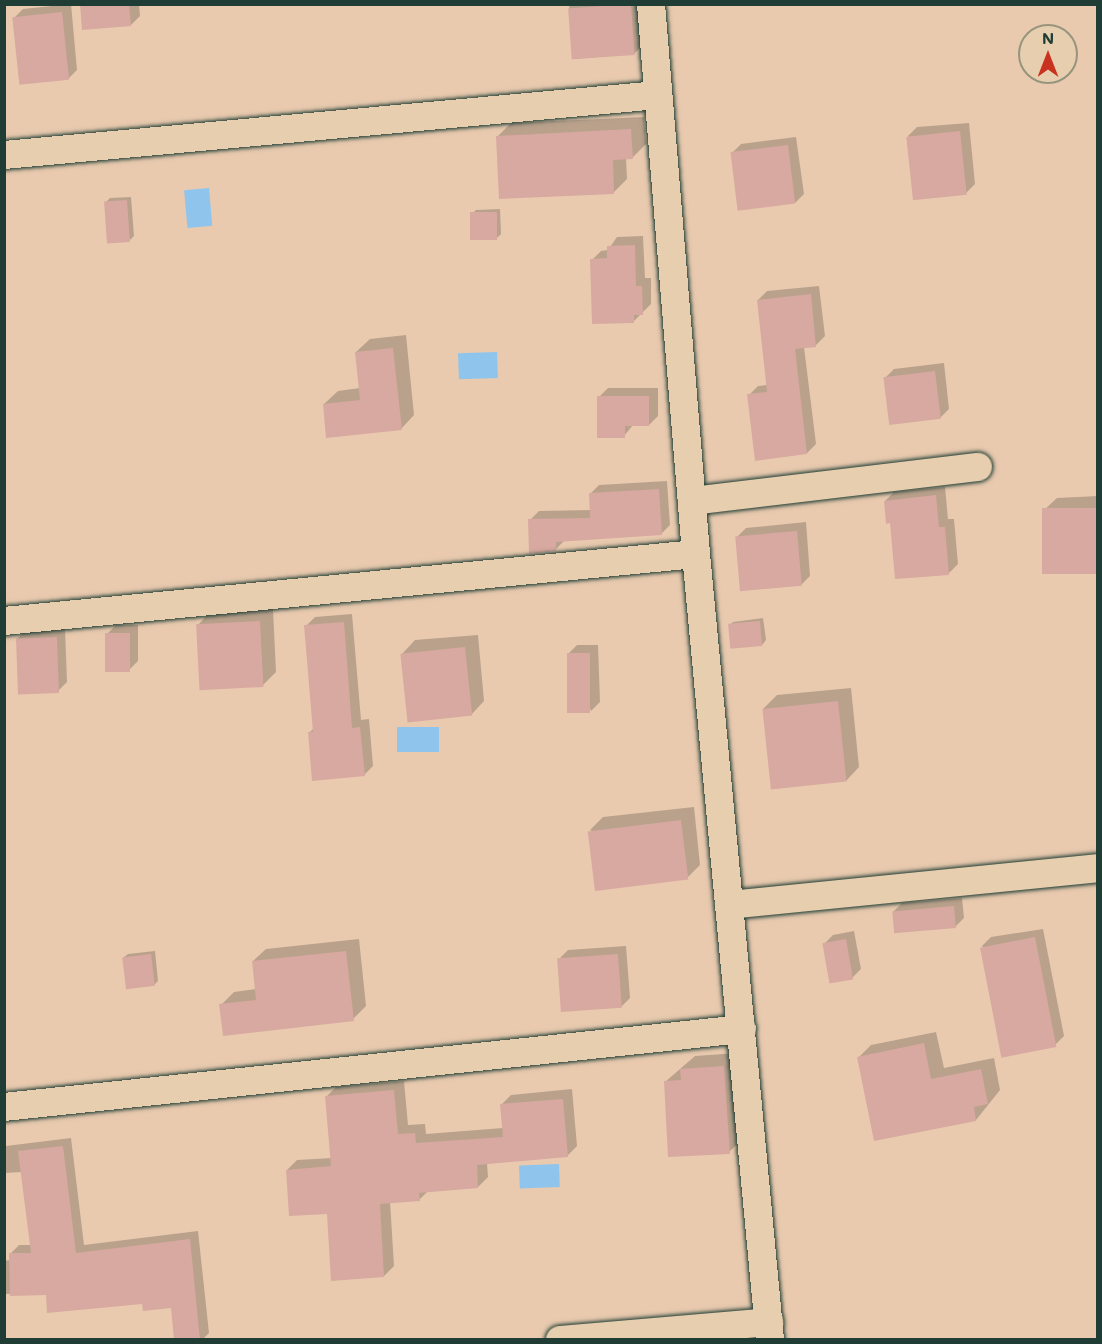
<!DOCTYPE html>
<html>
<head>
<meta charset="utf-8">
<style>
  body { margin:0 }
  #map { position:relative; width:1102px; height:1344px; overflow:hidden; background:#e9caaf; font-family:Mali,sans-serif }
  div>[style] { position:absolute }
  .water>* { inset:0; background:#8fc5ed; transform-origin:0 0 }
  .shadow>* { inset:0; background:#0003 }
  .building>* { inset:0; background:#d8a9a0; transform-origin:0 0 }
  .roads { filter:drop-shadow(0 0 2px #1f3d34) drop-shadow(0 0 2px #1f3d34) }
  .minor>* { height:28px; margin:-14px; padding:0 14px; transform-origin:14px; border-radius:14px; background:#e6ceae }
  span { translate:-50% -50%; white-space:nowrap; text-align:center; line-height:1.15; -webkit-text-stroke:4.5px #e6ceae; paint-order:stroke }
  .frame { position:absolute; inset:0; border:6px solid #1f3d34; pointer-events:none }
  .north { position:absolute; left:1018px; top:24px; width:60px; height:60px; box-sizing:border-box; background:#e6ceae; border:2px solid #96947d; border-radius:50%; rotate:0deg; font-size:16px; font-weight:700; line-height:24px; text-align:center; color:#1f3d34 }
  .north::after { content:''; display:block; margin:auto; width:21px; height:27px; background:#c8321e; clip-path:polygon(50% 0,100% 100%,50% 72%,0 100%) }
</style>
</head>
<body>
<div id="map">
  <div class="water">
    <div style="left:209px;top:188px;width:38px;height:25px;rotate:85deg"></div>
    <div style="left:497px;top:352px;width:26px;height:39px;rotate:88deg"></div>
    <div style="left:439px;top:727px;width:25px;height:42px;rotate:90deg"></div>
    <div style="left:559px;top:1164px;width:23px;height:40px;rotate:88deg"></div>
  </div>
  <div class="shadow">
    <div style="clip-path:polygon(71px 4px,77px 70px,68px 79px,14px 18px,23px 9px)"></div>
    <div style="clip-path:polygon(82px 4px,139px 4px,140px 16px,131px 25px)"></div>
    <div style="clip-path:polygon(569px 4px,640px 4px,643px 45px,634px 54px,573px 59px)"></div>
    <div style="clip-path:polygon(644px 117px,646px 144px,632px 158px,626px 158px,627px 179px,614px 192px,497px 137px,511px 123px)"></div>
    <div style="clip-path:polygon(969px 123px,975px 184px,966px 193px,908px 136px,917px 127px)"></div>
    <div style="clip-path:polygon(796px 137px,804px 194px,795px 203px,732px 153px,741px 144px)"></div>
    <div style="clip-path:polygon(131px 197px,134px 236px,130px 240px,106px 202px,110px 198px)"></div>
    <div style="clip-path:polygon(500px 209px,501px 234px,497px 238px,472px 214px,476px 210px)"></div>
    <div style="clip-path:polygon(643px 236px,645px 278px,651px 278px,651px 304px,634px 321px,592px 260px,601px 251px,608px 250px,617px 237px)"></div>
    <div style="clip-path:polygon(819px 286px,825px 336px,816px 345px,804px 347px,816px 444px,807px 453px,749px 395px,758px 386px,768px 385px,758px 300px,767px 291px)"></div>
    <div style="clip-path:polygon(406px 335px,414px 415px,401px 429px,324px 404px,338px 391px,360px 388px,356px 352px,370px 339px)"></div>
    <div style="clip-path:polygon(944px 363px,949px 409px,940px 418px,885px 378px,894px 369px)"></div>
    <div style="clip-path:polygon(608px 388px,658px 388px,658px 416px,649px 425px,633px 425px,624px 436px,599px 397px)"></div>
    <div style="clip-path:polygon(667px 481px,670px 525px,661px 534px,565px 540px,555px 550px,530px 520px,539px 511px,591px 510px,590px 494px,599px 485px)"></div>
    <div style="clip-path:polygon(945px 487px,948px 519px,954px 519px,958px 564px,949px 573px,892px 522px,885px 501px,894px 492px)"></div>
    <div style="clip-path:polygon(1098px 496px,1098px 572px,1043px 511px,1057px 498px)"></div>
    <div style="clip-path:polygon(806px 522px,810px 576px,801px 585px,737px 537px,746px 528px)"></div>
    <div style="clip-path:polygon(273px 609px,276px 672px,263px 685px,198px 625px,211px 611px)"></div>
    <div style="clip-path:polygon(352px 614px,361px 720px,369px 719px,373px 766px,364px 775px,309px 733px,314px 728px,306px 626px,315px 617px)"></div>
    <div style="clip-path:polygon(763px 618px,766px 640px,762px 645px,729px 626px,733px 622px)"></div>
    <div style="clip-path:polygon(116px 625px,138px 625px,138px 661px,129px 670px,107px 634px)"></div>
    <div style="clip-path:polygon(65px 628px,67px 682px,58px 691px,17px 639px,26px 630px)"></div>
    <div style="clip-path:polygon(478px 635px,484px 701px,471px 715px,402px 654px,415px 640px)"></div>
    <div style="clip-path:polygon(577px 645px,598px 645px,600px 702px,591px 711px,568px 654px)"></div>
    <div style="clip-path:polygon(851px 688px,859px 767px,846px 781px,763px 709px,777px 695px)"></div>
    <div style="clip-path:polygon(694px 807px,700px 865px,687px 878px,590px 830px,603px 817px)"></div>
    <div style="clip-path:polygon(962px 898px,964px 918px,955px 927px,893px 912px,902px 903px)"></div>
    <div style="clip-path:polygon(1043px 929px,1064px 1036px,1055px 1045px,982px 946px,991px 937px)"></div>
    <div style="clip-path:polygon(854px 931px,861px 969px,852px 978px,824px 944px,833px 935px)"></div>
    <div style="clip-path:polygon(359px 939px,366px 1006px,353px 1019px,221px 1005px,234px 992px,256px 989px,253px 961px,266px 949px)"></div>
    <div style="clip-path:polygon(626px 946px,630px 998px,621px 1007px,559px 959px,568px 950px)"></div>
    <div style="clip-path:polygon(155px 951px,158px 981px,154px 985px,123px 958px,128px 954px)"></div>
    <div style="clip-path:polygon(936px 1032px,944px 1068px,994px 1058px,1000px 1090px,976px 1120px,859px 1057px,871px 1045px)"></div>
    <div style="clip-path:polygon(737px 1053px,743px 1139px,729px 1152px,665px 1082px,695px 1056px)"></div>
    <div style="clip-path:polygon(404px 1081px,408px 1125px,425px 1124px,426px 1134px,503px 1128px,501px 1105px,511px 1095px,572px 1089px,577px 1146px,567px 1156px,487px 1163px,488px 1177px,478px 1187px,428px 1191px,419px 1200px,390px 1201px,394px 1266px,384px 1276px,287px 1170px,297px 1160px,332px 1158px,326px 1097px,336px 1087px)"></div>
    <div style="clip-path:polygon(71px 1138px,84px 1245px,198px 1231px,209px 1333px,202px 1340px,175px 1340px,172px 1307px,47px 1293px,4px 1294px,4px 1261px,10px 1260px,10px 1254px,19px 1245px,32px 1245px,22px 1172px,4px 1173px,4px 1141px,6px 1146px)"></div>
  </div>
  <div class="building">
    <div style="clip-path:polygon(80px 4px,129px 4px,131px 26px,82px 30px)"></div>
    <div style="left:631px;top:4px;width:51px;height:63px;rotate:86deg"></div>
    <div style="left:62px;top:12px;width:68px;height:50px;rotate:84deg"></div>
    <div style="clip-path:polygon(631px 129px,633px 159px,613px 160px,614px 194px,499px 199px,496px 136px)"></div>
    <div style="left:960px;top:131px;width:64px;height:54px;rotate:84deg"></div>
    <div style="left:788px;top:145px;width:59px;height:58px;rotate:83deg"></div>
    <div style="left:127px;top:200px;width:42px;height:23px;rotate:86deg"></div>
    <div style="left:497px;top:212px;width:28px;height:27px;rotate:90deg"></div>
    <div style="clip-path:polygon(635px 245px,636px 286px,642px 286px,643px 315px,634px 315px,634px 323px,592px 324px,590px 259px,607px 258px,607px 246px)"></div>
    <div style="clip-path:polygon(811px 294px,816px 347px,795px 349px,807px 454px,755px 461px,747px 394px,767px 392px,757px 300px)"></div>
    <div style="clip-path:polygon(393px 348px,402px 430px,326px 438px,323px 404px,360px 400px,355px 352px)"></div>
    <div style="left:935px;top:371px;width:48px;height:52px;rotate:83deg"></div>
    <div style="clip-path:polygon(597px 396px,649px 396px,649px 426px,625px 426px,625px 438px,597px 438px)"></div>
    <div style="clip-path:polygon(659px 489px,662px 535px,556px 542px,556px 551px,529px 554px,528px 519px,590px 518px,589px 493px)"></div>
    <div style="clip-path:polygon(936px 495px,939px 527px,945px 527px,949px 575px,895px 579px,890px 523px,886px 524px,884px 501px)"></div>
    <div style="left:1098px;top:508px;width:66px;height:56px;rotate:90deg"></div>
    <div style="left:797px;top:531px;width:55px;height:62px;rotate:85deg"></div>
    <div style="left:260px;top:621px;width:66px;height:64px;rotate:87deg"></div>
    <div style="left:760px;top:621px;width:25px;height:32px;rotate:85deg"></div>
    <div style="clip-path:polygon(344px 622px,352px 728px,360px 727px,365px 776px,312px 781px,308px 732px,313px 732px,304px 625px)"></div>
    <div style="left:105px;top:633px;width:25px;height:39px"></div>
    <div style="left:57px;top:637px;width:56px;height:41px;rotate:88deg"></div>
    <div style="left:465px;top:647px;width:69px;height:65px;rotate:84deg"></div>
    <div style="left:567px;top:653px;width:23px;height:60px"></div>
    <div style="left:838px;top:701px;width:81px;height:76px;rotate:84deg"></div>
    <div style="left:681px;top:820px;width:60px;height:94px;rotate:83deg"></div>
    <div style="left:954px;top:906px;width:22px;height:62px;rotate:85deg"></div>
    <div style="left:1035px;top:937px;width:112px;height:56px;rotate:79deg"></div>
    <div style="left:846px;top:939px;width:41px;height:24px;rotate:80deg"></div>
    <div style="clip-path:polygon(346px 951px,354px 1021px,223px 1036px,219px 1004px,256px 1000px,252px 961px)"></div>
    <div style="left:151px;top:954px;width:32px;height:29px;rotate:83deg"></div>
    <div style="left:618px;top:954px;width:54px;height:61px;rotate:86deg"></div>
    <div style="clip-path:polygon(924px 1043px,931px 1079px,981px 1069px,988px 1104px,974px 1107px,976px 1121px,874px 1141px,857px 1057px)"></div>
    <div style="clip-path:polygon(724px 1066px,730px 1154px,668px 1157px,664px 1081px,681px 1080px,680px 1069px)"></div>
    <div style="clip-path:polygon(394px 1090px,398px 1134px,415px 1133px,416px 1143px,503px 1137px,500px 1104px,563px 1099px,568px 1157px,477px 1165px,478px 1188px,419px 1193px,420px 1201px,380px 1204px,384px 1277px,331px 1281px,327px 1214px,289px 1216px,286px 1170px,331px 1166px,325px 1096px)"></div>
    <div style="clip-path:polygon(63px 1146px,76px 1253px,190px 1239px,200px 1340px,174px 1340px,171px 1308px,143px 1311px,142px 1304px,47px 1313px,46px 1295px,10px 1296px,9px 1253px,31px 1253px,18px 1151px)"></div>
  </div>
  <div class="roads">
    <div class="minor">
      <div style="left:651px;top:4px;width:552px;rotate:85.32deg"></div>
      <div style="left:696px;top:554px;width:789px;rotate:84.62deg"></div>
      <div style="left:4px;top:155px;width:657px;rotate:-5.24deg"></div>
      <div style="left:692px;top:501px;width:288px;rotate:-6.8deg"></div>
      <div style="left:4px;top:621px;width:695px;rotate:-5.53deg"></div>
      <div style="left:729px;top:905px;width:371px;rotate:-5.7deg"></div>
      <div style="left:4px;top:1107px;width:742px;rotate:-6.03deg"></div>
      <div style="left:560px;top:1340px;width:210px;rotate:-4.9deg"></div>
    </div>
  </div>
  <div class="frame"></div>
  <div class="north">N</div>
</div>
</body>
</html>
